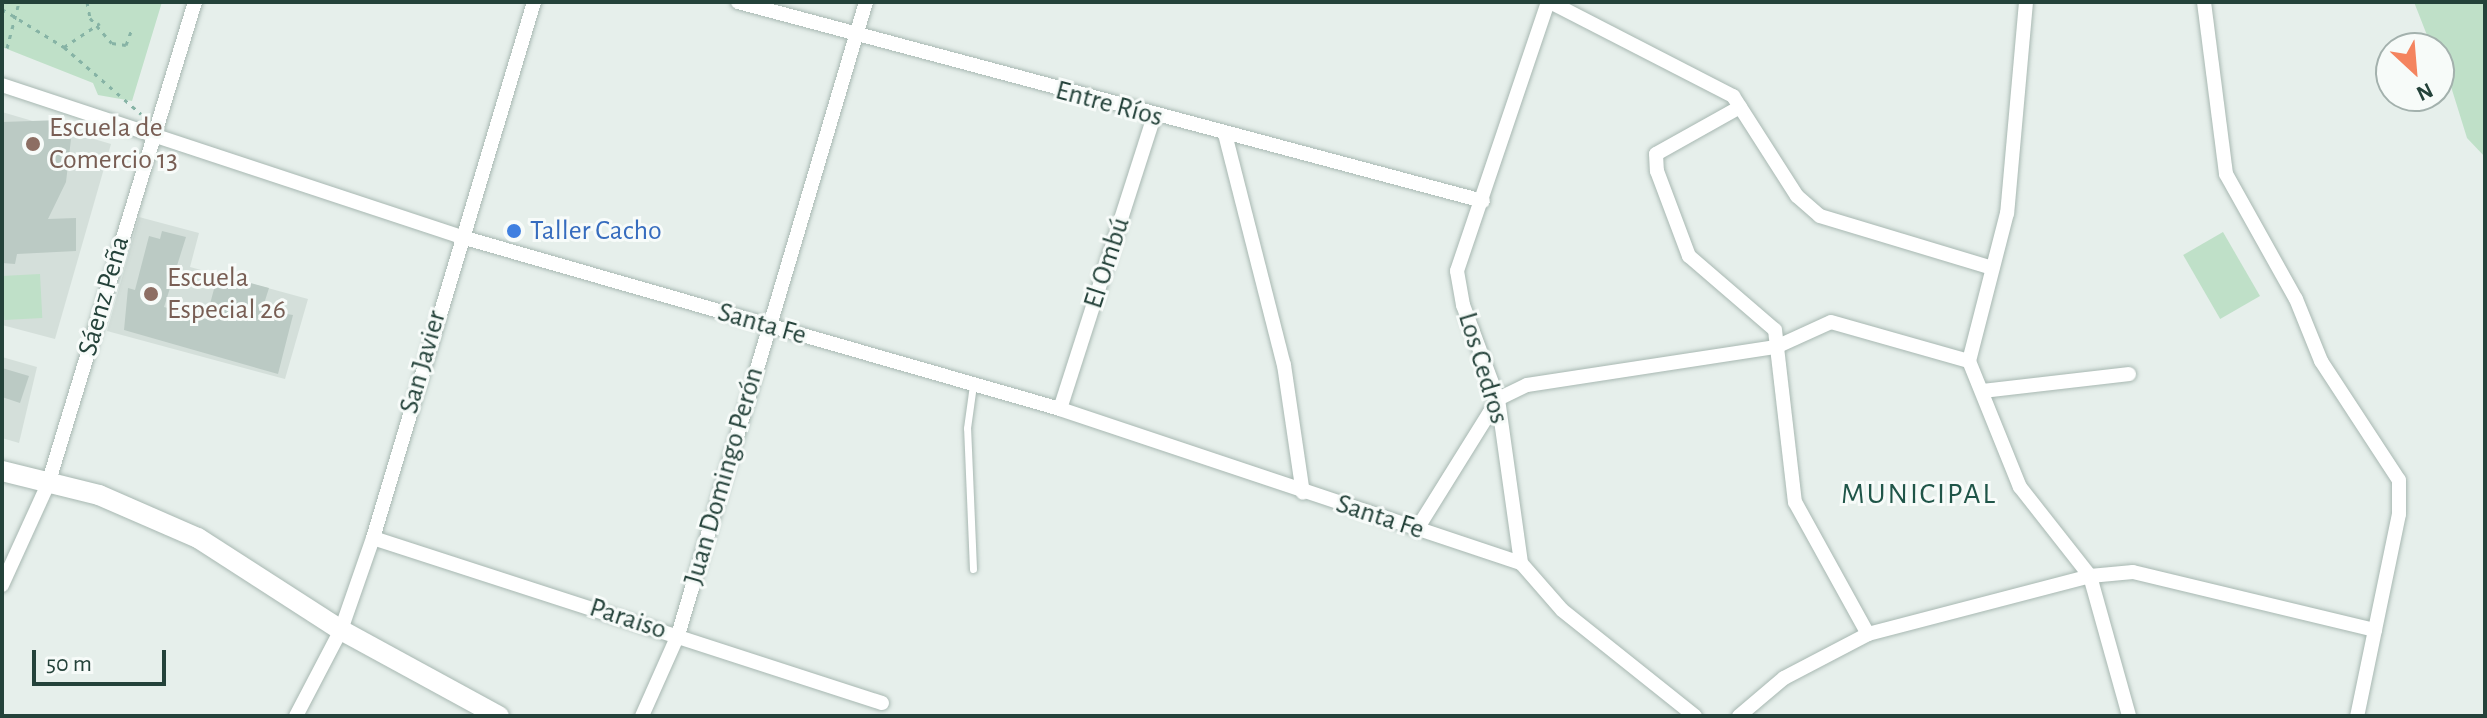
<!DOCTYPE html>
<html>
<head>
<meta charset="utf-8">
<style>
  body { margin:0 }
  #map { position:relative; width:2487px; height:718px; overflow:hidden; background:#e6efeb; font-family:"Alegreya Sans",sans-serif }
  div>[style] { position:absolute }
  .built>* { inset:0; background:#d4dfda }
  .green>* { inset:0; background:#bfe0c8; transform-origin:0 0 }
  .building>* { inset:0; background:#bbcac4 }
  .path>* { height:3px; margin-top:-1.5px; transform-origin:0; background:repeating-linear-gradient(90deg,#86b3a5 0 4px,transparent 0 10px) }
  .roads { filter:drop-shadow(0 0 2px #a8b8b2) drop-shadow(0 0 2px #a8b8b2) }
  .service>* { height:7px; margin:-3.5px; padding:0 3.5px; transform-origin:3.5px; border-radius:3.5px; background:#fff }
  .minor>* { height:14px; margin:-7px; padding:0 7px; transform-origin:7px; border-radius:7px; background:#fff }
  .secondary>* { height:20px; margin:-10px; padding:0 10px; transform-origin:10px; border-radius:10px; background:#fff }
  .dots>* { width:22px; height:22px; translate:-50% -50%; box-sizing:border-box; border:4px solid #f7fbf9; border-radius:50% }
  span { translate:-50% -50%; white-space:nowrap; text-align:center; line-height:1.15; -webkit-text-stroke:6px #f7fbf9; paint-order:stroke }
  .street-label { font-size:28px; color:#24423a }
  .education-label { font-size:28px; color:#785e54 }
  .left { translate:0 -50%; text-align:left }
  .shop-label { font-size:28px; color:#366cbe }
  .neighbourhood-label { font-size:30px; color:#1f5548; letter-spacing:2px }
  .frame { position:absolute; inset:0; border:4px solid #24423a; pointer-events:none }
  .north { position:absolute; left:2375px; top:32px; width:80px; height:80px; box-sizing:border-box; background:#f7fbf9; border:2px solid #a3b1ad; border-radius:50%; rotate:154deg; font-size:22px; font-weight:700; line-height:32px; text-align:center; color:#24423a }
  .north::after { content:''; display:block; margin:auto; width:28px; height:36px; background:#f4845f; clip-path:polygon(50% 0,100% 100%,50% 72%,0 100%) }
  .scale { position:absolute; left:32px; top:650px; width:134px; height:36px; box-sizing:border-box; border:4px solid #24423a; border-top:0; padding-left:10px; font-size:24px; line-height:28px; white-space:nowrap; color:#24423a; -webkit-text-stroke:6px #f7fbf9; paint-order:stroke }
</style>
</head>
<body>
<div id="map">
  <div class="built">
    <div style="clip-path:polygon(2px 112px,111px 144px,55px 339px,2px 325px)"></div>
    <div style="clip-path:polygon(139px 217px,199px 233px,190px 267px,308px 299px,285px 379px,107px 331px)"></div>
    <div style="clip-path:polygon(2px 357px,37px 367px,19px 443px,2px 438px)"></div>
  </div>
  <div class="green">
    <div style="clip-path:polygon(2px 2px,162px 2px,132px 101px,98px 95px,93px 83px,2px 47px)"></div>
    <div style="clip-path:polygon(2414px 2px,2485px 2px,2485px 157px,2467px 138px,2439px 48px,2432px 48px)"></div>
    <div style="left:2223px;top:232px;width:74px;height:46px;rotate:60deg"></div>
    <div style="left:40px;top:274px;width:44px;height:38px;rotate:87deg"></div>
  </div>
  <div class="building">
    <div style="clip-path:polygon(61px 120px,71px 139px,66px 182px,48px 219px,76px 218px,76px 251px,17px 254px,15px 264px,2px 263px,2px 122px)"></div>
    <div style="clip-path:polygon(162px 231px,186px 237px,164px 307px,206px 319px,218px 274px,269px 288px,262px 310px,293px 315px,278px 374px,124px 330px,128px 288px,135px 290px,149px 236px,160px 239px)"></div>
    <div style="clip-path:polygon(2px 368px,29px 376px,20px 403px,2px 397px)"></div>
  </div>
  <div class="path">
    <div style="left:87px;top:2px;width:16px;rotate:79deg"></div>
    <div style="left:90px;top:18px;width:33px;rotate:49deg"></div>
    <div style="left:112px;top:43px;width:14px;rotate:8deg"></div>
    <div style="left:126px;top:45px;width:15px;rotate:-70deg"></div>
    <div style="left:2px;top:9px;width:73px;rotate:31.5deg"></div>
    <div style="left:64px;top:47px;width:102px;rotate:41deg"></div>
    <div style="left:64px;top:47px;width:43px;rotate:-33.7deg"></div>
    <div style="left:7px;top:48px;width:48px;rotate:-75.4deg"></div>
  </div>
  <div class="roads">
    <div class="service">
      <div style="left:973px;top:569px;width:141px;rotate:-92.4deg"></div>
      <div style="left:967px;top:428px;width:43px;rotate:-82.1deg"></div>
    </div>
    <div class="minor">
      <div style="left:738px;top:2px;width:771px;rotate:14.96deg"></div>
      <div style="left:1548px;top:2px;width:284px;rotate:108.7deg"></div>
      <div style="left:1457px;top:271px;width:35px;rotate:80deg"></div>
      <div style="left:1463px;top:305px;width:100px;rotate:69.6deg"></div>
      <div style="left:1498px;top:399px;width:166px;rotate:82deg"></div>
      <div style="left:1521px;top:563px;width:62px;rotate:48.9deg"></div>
      <div style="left:1562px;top:610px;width:170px;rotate:38.6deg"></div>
      <div style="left:1550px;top:2px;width:206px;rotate:27.2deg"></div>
      <div style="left:1733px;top:96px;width:119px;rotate:57.4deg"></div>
      <div style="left:1797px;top:196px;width:30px;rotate:41deg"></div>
      <div style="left:1820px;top:216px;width:180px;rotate:16.8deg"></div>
      <div style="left:2026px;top:2px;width:212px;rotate:95.1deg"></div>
      <div style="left:2007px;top:213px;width:153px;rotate:104.4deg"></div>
      <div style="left:1969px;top:361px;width:136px;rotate:68deg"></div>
      <div style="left:2020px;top:487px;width:113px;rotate:51.8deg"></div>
      <div style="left:2090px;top:576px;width:145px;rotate:74.4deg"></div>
      <div style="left:2204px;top:2px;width:173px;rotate:82.7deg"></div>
      <div style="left:2226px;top:174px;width:143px;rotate:60.8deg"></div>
      <div style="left:2296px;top:299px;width:67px;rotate:68deg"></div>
      <div style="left:2321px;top:361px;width:142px;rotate:56.8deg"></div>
      <div style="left:2399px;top:480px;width:34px;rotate:90deg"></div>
      <div style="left:2399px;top:514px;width:206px;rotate:101.7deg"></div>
      <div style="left:2px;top:85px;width:480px;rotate:18.3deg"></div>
      <div style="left:458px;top:236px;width:626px;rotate:16.03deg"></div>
      <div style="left:1060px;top:409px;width:486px;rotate:18.5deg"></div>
      <div style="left:1740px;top:107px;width:96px;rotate:150.8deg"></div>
      <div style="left:1656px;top:154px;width:17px;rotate:87deg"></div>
      <div style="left:1657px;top:171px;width:91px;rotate:69.4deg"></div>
      <div style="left:1689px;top:256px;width:113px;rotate:40.7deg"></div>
      <div style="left:1775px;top:330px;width:173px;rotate:83.4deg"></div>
      <div style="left:1795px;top:502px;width:151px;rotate:61.1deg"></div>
      <div style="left:1225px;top:134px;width:238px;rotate:75.7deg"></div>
      <div style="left:1284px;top:365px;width:129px;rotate:81.6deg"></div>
      <div style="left:1983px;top:391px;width:147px;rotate:-6.6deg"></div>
      <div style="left:1060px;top:409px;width:308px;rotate:-72.2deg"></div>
      <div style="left:1417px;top:529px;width:153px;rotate:-58.1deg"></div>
      <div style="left:1498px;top:399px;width:32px;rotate:-26deg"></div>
      <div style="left:1527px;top:385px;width:252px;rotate:-8.7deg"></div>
      <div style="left:1776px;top:347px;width:60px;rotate:-24.4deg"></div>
      <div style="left:1831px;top:322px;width:143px;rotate:15.8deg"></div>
      <div style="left:373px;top:538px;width:535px;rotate:17.96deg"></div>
      <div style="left:2px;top:585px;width:111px;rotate:-65.5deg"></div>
      <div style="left:48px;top:484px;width:504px;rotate:-73.04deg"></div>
      <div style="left:296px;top:716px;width:97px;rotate:-62.4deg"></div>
      <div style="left:341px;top:630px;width:97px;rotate:-70.8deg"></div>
      <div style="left:373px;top:538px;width:560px;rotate:-73.28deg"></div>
      <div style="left:642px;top:716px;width:89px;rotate:-66deg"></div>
      <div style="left:678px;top:635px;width:660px;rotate:-73.46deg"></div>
      <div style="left:1739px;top:716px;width:59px;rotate:-40.2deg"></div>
      <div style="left:1784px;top:678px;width:95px;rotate:-27.6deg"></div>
      <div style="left:1868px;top:634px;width:229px;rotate:-14.6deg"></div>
      <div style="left:2090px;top:576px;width:43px;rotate:-5.3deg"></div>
      <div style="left:2133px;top:572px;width:249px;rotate:13.5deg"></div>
    </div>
    <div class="secondary">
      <div style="left:2px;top:471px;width:100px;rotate:13.9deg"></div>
      <div style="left:99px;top:495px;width:108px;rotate:23.5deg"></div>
      <div style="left:198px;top:538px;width:170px;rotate:32.8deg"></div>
      <div style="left:341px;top:630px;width:180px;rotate:28.6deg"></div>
    </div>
  </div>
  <div class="dots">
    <div style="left:33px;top:144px;background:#8d6e63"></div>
    <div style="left:514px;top:231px;background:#3f7fe0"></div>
    <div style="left:151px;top:294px;background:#8d6e63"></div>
  </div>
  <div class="street-label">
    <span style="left:1109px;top:104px;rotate:15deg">Entre Ríos</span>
    <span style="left:1107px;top:263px;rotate:-72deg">El Ombú</span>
    <span style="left:104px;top:296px;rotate:-74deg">Sáenz Peña</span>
    <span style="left:762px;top:324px;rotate:16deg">Santa Fe</span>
    <span style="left:423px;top:362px;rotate:-74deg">San Javier</span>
    <span style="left:1483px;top:368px;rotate:73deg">Los Cedros</span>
    <span style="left:724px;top:476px;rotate:-74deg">Juan Domingo Perón</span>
    <span style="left:1380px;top:517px;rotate:18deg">Santa Fe</span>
    <span style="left:628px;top:619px;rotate:18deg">Paraiso</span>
  </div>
  <div class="education-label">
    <span class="left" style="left:49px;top:144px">Escuela de<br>Comercio 13</span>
    <span class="left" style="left:167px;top:294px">Escuela<br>Especial 26</span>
  </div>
  <div class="shop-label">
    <span class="left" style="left:530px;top:231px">Taller Cacho</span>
  </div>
  <div class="neighbourhood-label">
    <span style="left:1919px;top:494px">MUNICIPAL</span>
  </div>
  <div class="frame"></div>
  <div class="north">N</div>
  <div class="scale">50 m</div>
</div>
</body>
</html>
